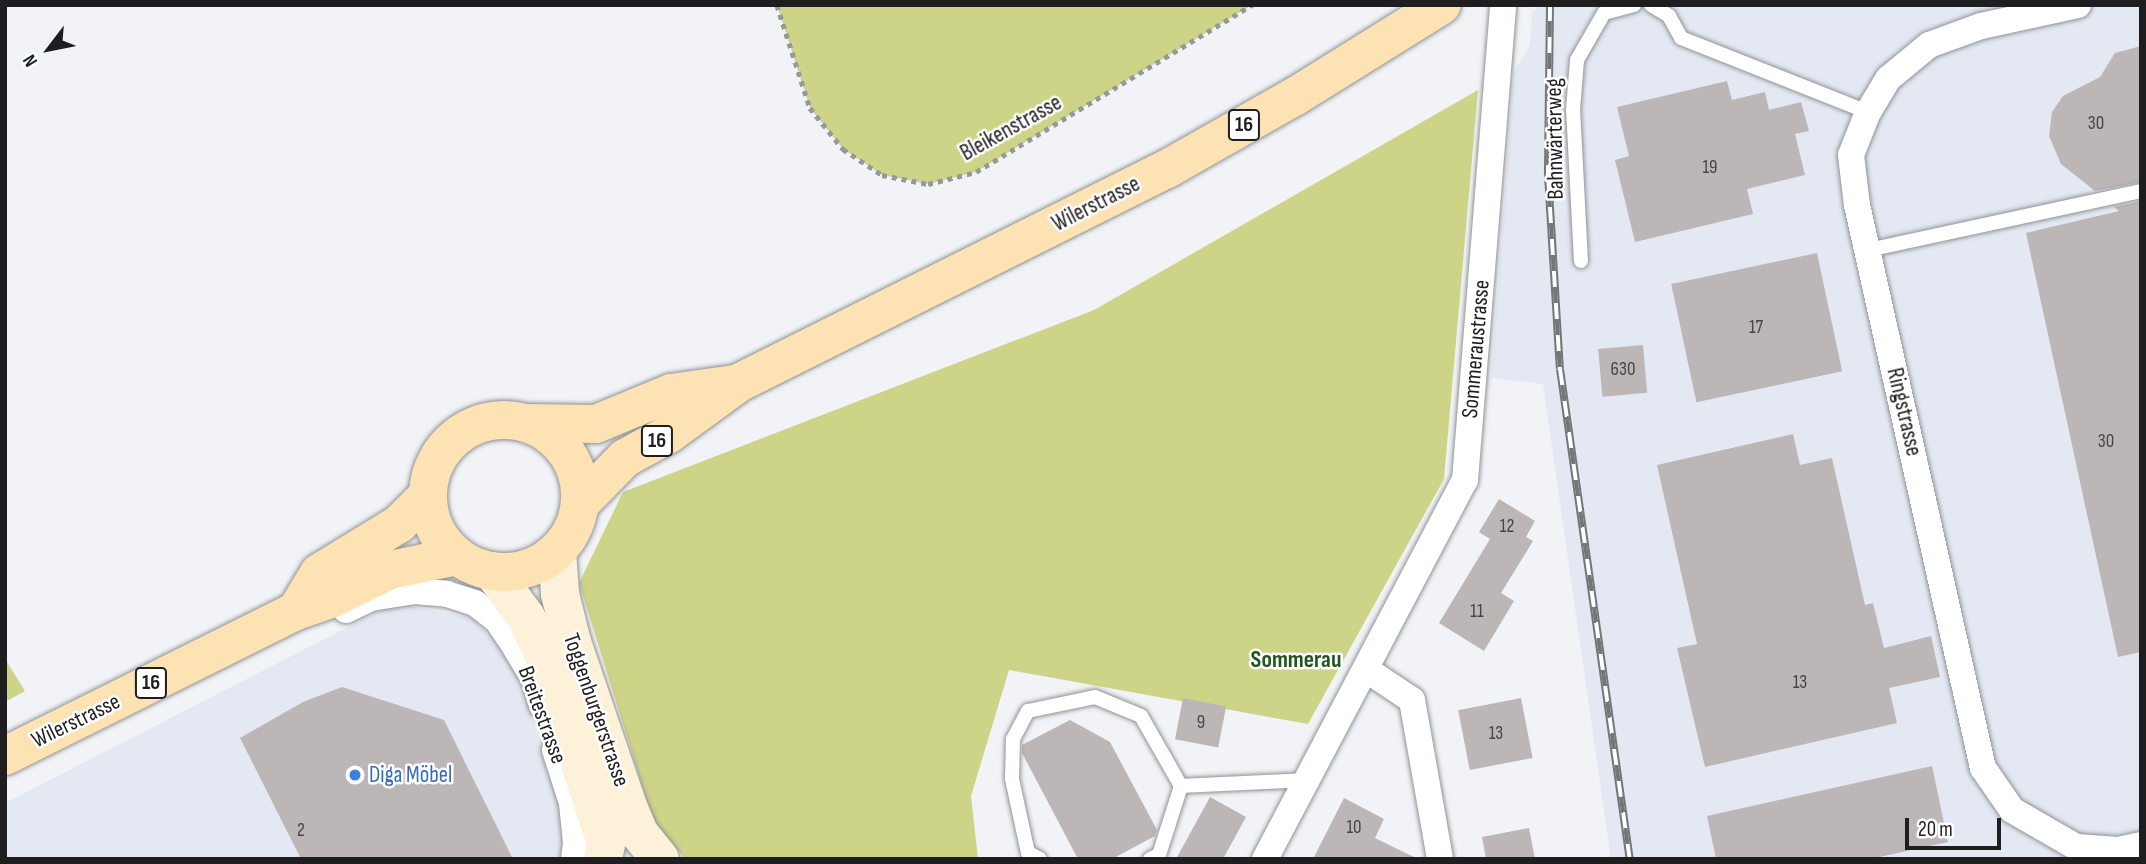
<!DOCTYPE html>
<html>
<head>
<meta charset="utf-8">
<style>
  body { margin:0 }
  #map { position:relative; width:2146px; height:864px; overflow:hidden; background:#f1f3f7; font-family:"Sofia Sans Condensed",sans-serif }
  div>[style] { position:absolute }
  .built>* { inset:0; background:#e3e8f3 }
  .green>* { inset:0; background:#ced487 }
  .building>* { inset:0; background:#bcb7b6; transform-origin:0 0 }
  .path>* { height:4.5px; margin-top:-2.25px; transform-origin:0; background:repeating-linear-gradient(90deg,#96989b 0 5px,transparent 0 10px) }
  .roads { filter:drop-shadow(0 0 2px #919396) drop-shadow(0 0 2px #919396) }
  .lane>* { height:14px; margin:-7px; padding:0 7px; transform-origin:7px; border-radius:7px; background:#fff }
  .street>* { height:26px; margin:-13px; padding:0 13px; transform-origin:13px; border-radius:13px; background:#fff }
  .secondary>* { height:38px; margin:-19px; padding:0 19px; transform-origin:19px; border-radius:19px; background:#fef1d9 }
  .primary>* { height:38px; margin:-19px; padding:0 19px; transform-origin:19px; border-radius:19px; background:#fde2b3 }
  .primary>.ring { margin:-19px; padding:0; box-sizing:content-box; background:none; border:38px solid #fde2b3; border-radius:50% }
  .rail>* { height:8px; margin-top:-4px; transform-origin:0; background:repeating-linear-gradient(90deg,#fff 0 16px,#757678 0 32px); box-sizing:border-box; border-block:2px solid #757678 }
  .dots>* { width:19px; height:19px; translate:-50% -50%; box-sizing:border-box; border:4px solid #fff; border-radius:50% }
  span { translate:-50% -50%; white-space:nowrap; text-align:center; line-height:1.15; -webkit-text-stroke:5px #fff; paint-order:stroke }
  .number-label { font-size:19px; color:#464446 }
  .number-label span { -webkit-text-stroke-width:0 }
  .shield-label span { padding:2px 5px; background:#fff; border:2px solid; border-radius:5px; -webkit-text-stroke-width:0 }
  .shield-label { font-size:21px; color:#1e1e20; font-weight:700 }
  .street-label { font-size:23px; color:#1e1e20 }
  .shop-label { font-size:23px; color:#366cbe }
  .left { translate:0 -50%; text-align:left }
  .neighbourhood-label { font-size:24px; color:#23541d; font-weight:700 }
  .frame { position:absolute; inset:0; border:7px solid #1e1e20; pointer-events:none }
  .north { position:absolute; left:14px; top:14px; width:70px; height:70px; -webkit-text-stroke:5px #fff; paint-order:stroke; rotate:238deg; font-size:19px; font-weight:700; line-height:28px; text-align:center; color:#1e1e20 }
  .north::after { content:''; display:block; margin:auto; width:24px; height:32px; background:#1e1e20; clip-path:polygon(50% 0,100% 100%,50% 72%,0 100%) }
  .scale { position:absolute; left:1905px; top:818px; width:96px; height:32px; box-sizing:border-box; border:4px solid #1e1e20; border-top:0; padding-left:9px; font-size:21px; line-height:24px; white-space:nowrap; color:#1e1e20; -webkit-text-stroke:5px #fff; paint-order:stroke }
</style>
</head>
<body>
<div id="map">
  <div class="built">
    <div style="clip-path:polygon(1542px 5px,2141px 5px,2141px 859px,1611px 859px,1543px 384px,1491px 378px,1514px 72px,1530px 45px,1532px 12px)"></div>
    <div style="clip-path:polygon(395px 603px,471px 618px,519px 664px,583px 859px,5px 859px,5px 803px)"></div>
  </div>
  <div class="green">
    <div style="clip-path:polygon(777px 5px,1252px 5px,976px 172px,928px 184px,882px 175px,843px 149px,810px 108px)"></div>
    <div style="clip-path:polygon(1478px 90px,1444px 479px,1308px 724px,1009px 670px,971px 796px,978px 859px,685px 859px,653px 820px,579px 583px,623px 492px,1094px 310px)"></div>
    <div style="clip-path:polygon(5px 659px,25px 691px,5px 702px)"></div>
  </div>
  <div class="building">
    <div style="clip-path:polygon(2141px 46px,2141px 182px,2095px 191px,2061px 164px,2049px 136px,2052px 112px,2063px 96px,2100px 77px,2115px 53px)"></div>
    <div style="clip-path:polygon(1727px 81px,1732px 100px,1765px 92px,1769px 110px,1801px 102px,1809px 131px,1795px 134px,1805px 175px,1747px 189px,1753px 214px,1635px 242px,1615px 160px,1629px 156px,1617px 107px)"></div>
    <div style="clip-path:polygon(2141px 201px,2141px 652px,2118px 657px,2026px 233px,2119px 211px,2114px 207px)"></div>
    <div style="left:1817px;top:253px;width:121px;height:149px;rotate:78deg"></div>
    <div style="left:1643px;top:345px;width:48px;height:45px;rotate:85deg"></div>
    <div style="clip-path:polygon(1793px 434px,1800px 465px,1832px 458px,1865px 605px,1873px 603px,1884px 648px,1931px 636px,1940px 677px,1889px 688px,1897px 723px,1705px 767px,1677px 648px,1697px 644px,1657px 465px)"></div>
    <div style="clip-path:polygon(1499px 499px,1535px 521px,1526px 537px,1533px 541px,1501px 593px,1514px 601px,1484px 651px,1439px 623px,1490px 539px,1479px 532px)"></div>
    <div style="clip-path:polygon(342px 687px,444px 720px,513px 859px,301px 859px,240px 738px,303px 702px)"></div>
    <div style="left:1183px;top:698px;width:44px;height:42px;rotate:11deg"></div>
    <div style="left:1521px;top:698px;width:61px;height:64px;rotate:79deg"></div>
    <div style="clip-path:polygon(1070px 720px,1110px 742px,1157px 830px,1155px 836px,1112px 859px,1078px 859px,1022px 753px,1022px 745px)"></div>
    <div style="clip-path:polygon(1932px 766px,1948px 842px,1870px 859px,1716px 859px,1707px 816px)"></div>
    <div style="clip-path:polygon(1210px 797px,1246px 817px,1223px 859px,1176px 859px)"></div>
    <div style="clip-path:polygon(1344px 798px,1384px 819px,1375px 838px,1418px 859px,1313px 859px)"></div>
    <div style="clip-path:polygon(1529px 828px,1535px 859px,1486px 859px,1482px 837px)"></div>
  </div>
  <div class="path">
    <div style="left:777px;top:5px;width:108px;rotate:72.2deg"></div>
    <div style="left:810px;top:108px;width:53px;rotate:51.2deg"></div>
    <div style="left:843px;top:149px;width:47px;rotate:33.7deg"></div>
    <div style="left:882px;top:175px;width:47px;rotate:11.1deg"></div>
    <div style="left:928px;top:184px;width:49px;rotate:-14deg"></div>
    <div style="left:976px;top:172px;width:323px;rotate:-31.2deg"></div>
  </div>
  <div class="roads">
    <div class="lane">
      <div style="left:1651px;top:5px;width:21px;rotate:31deg"></div>
      <div style="left:1669px;top:16px;width:25px;rotate:61deg"></div>
      <div style="left:1681px;top:38px;width:201px;rotate:21.6deg"></div>
      <div style="left:1868px;top:250px;width:279px;rotate:-12.2deg"></div>
      <div style="left:1581px;top:261px;width:151px;rotate:-93deg"></div>
      <div style="left:1573px;top:110px;width:50px;rotate:-85.4deg"></div>
      <div style="left:1577px;top:60px;width:54px;rotate:-60.1deg"></div>
      <div style="left:1604px;top:13px;width:31px;rotate:-15deg"></div>
      <div style="left:1181px;top:786px;width:126px;rotate:-2.7deg"></div>
      <div style="left:1040px;top:859px;width:13px;rotate:-153deg"></div>
      <div style="left:1028px;top:853px;width:76px;rotate:-102.2deg"></div>
      <div style="left:1012px;top:779px;width:40px;rotate:-88.6deg"></div>
      <div style="left:1013px;top:739px;width:32px;rotate:-62deg"></div>
      <div style="left:1028px;top:711px;width:68px;rotate:-11.8deg"></div>
      <div style="left:1095px;top:697px;width:50px;rotate:22.4deg"></div>
      <div style="left:1141px;top:716px;width:81px;rotate:60.3deg"></div>
      <div style="left:1181px;top:786px;width:72px;rotate:107.7deg"></div>
      <div style="left:1159px;top:855px;width:10px;rotate:156deg"></div>
    </div>
    <div class="street">
      <div style="left:2078px;top:5px;width:99px;rotate:167.8deg"></div>
      <div style="left:1981px;top:26px;width:55px;rotate:159.9deg"></div>
      <div style="left:1929px;top:45px;width:53px;rotate:140.3deg"></div>
      <div style="left:1888px;top:79px;width:39px;rotate:121deg"></div>
      <div style="left:1868px;top:112px;width:46px;rotate:111.6deg"></div>
      <div style="left:1851px;top:155px;width:50px;rotate:83.2deg"></div>
      <div style="left:1857px;top:205px;width:577px;rotate:77.39deg"></div>
      <div style="left:1983px;top:768px;width:51px;rotate:55.4deg"></div>
      <div style="left:2012px;top:810px;width:74px;rotate:30deg"></div>
      <div style="left:2076px;top:847px;width:42px;rotate:4.1deg"></div>
      <div style="left:2118px;top:850px;width:24px;rotate:-12deg"></div>
      <div style="left:346px;top:610px;width:28px;rotate:-26deg"></div>
      <div style="left:371px;top:598px;width:45px;rotate:-9deg"></div>
      <div style="left:415px;top:591px;width:32px;rotate:5deg"></div>
      <div style="left:447px;top:594px;width:29px;rotate:18deg"></div>
      <div style="left:475px;top:603px;width:28px;rotate:38deg"></div>
      <div style="left:497px;top:620px;width:32px;rotate:56deg"></div>
      <div style="left:515px;top:647px;width:37px;rotate:59deg"></div>
      <div style="left:534px;top:679px;width:28px;rotate:73deg"></div>
      <div style="left:1367px;top:670px;width:54px;rotate:33.7deg"></div>
      <div style="left:1412px;top:700px;width:161px;rotate:80deg"></div>
      <div style="left:555px;top:750px;width:56px;rotate:72.2deg"></div>
      <div style="left:572px;top:803px;width:40px;rotate:84.3deg"></div>
      <div style="left:576px;top:843px;width:16px;rotate:97deg"></div>
      <div style="left:1265px;top:859px;width:429px;rotate:-62.2deg"></div>
      <div style="left:1465px;top:480px;width:477px;rotate:-85.4deg"></div>
    </div>
    <div class="secondary">
      <div style="left:557px;top:551px;width:43px;rotate:86deg"></div>
      <div style="left:560px;top:594px;width:49px;rotate:76deg"></div>
      <div style="left:572px;top:642px;width:176px;rotate:71.2deg"></div>
      <div style="left:629px;top:809px;width:26px;rotate:67deg"></div>
      <div style="left:639px;top:833px;width:33px;rotate:51deg"></div>
      <div style="left:492px;top:571px;width:57px;rotate:53.5deg"></div>
      <div style="left:526px;top:617px;width:53px;rotate:65.4deg"></div>
      <div style="left:548px;top:665px;width:188px;rotate:72deg"></div>
      <div style="left:606px;top:844px;width:15px;rotate:101deg"></div>
    </div>
    <div class="primary">
      <div class="ring" style="left:428px;top:420px;width:114px;height:114px"></div>
      <div style="left:526px;top:423px;width:70px;rotate:0.8deg"></div>
      <div style="left:596px;top:424px;width:81px;rotate:-22.5deg"></div>
      <div style="left:671px;top:393px;width:64px;rotate:-8.1deg"></div>
      <div style="left:580px;top:504px;width:64px;rotate:-45.6deg"></div>
      <div style="left:625px;top:458px;width:50px;rotate:-28.6deg"></div>
      <div style="left:669px;top:434px;width:87px;rotate:-36.1deg"></div>
      <div style="left:739px;top:383px;width:479px;rotate:-26.6deg"></div>
      <div style="left:1167px;top:169px;width:146px;rotate:-29.6deg"></div>
      <div style="left:1294px;top:97px;width:174px;rotate:-31.9deg"></div>
      <div style="left:296px;top:611px;width:44px;rotate:-58.8deg"></div>
      <div style="left:319px;top:573px;width:94px;rotate:-31.5deg"></div>
      <div style="left:399px;top:524px;width:41px;rotate:-45deg"></div>
      <div style="left:5px;top:756px;width:325px;rotate:-26.5deg"></div>
      <div style="left:296px;top:611px;width:39px;rotate:-19deg"></div>
      <div style="left:333px;top:598px;width:64px;rotate:-26.2deg"></div>
      <div style="left:390px;top:570px;width:68px;rotate:-11.8deg"></div>
    </div>
  </div>
  <div class="rail">
    <div style="left:1550px;top:5px;width:170px;rotate:90.7deg"></div>
    <div style="left:1548px;top:175px;width:194px;rotate:86.5deg"></div>
    <div style="left:1560px;top:369px;width:495px;rotate:81.9deg"></div>
  </div>
  <div class="dots">
    <div style="left:355px;top:775px;background:#3f7fe0"></div>
  </div>
  <div class="number-label">
    <span style="left:2096px;top:124px">30</span>
    <span style="left:1710px;top:168px">19</span>
    <span style="left:1756px;top:328px">17</span>
    <span style="left:1623px;top:370px">630</span>
    <span style="left:2106px;top:442px">30</span>
    <span style="left:1507px;top:527px">12</span>
    <span style="left:1477px;top:612px">11</span>
    <span style="left:1800px;top:683px">13</span>
    <span style="left:1201px;top:723px">9</span>
    <span style="left:1496px;top:734px">13</span>
    <span style="left:1354px;top:828px">10</span>
    <span style="left:301px;top:831px">2</span>
  </div>
  <div class="shield-label">
    <span style="left:1244px;top:125px">16</span>
    <span style="left:657px;top:441px">16</span>
    <span style="left:151px;top:683px">16</span>
  </div>
  <div class="street-label">
    <span style="left:1011px;top:128px;rotate:-29deg">Bleikenstrasse</span>
    <span style="left:1555px;top:139px;rotate:-91deg">Bahnwärterweg</span>
    <span style="left:1096px;top:204px;rotate:-27deg">Wilerstrasse</span>
    <span style="left:1476px;top:349px;rotate:-85deg">Sommeraustrasse</span>
    <span style="left:1904px;top:412px;rotate:77deg">Ringstrasse</span>
    <span style="left:596px;top:710px;rotate:71deg">Toggenburgerstrasse</span>
    <span style="left:542px;top:715px;rotate:70deg">Breitestrasse</span>
    <span style="left:76px;top:721px;rotate:-26deg">Wilerstrasse</span>
  </div>
  <div class="shop-label">
    <span class="left" style="left:369px;top:775px">Diga Möbel</span>
  </div>
  <div class="neighbourhood-label">
    <span style="left:1296px;top:660px">Sommerau</span>
  </div>
  <div class="frame"></div>
  <div class="north">N</div>
  <div class="scale">20 m</div>
</div>
</body>
</html>
